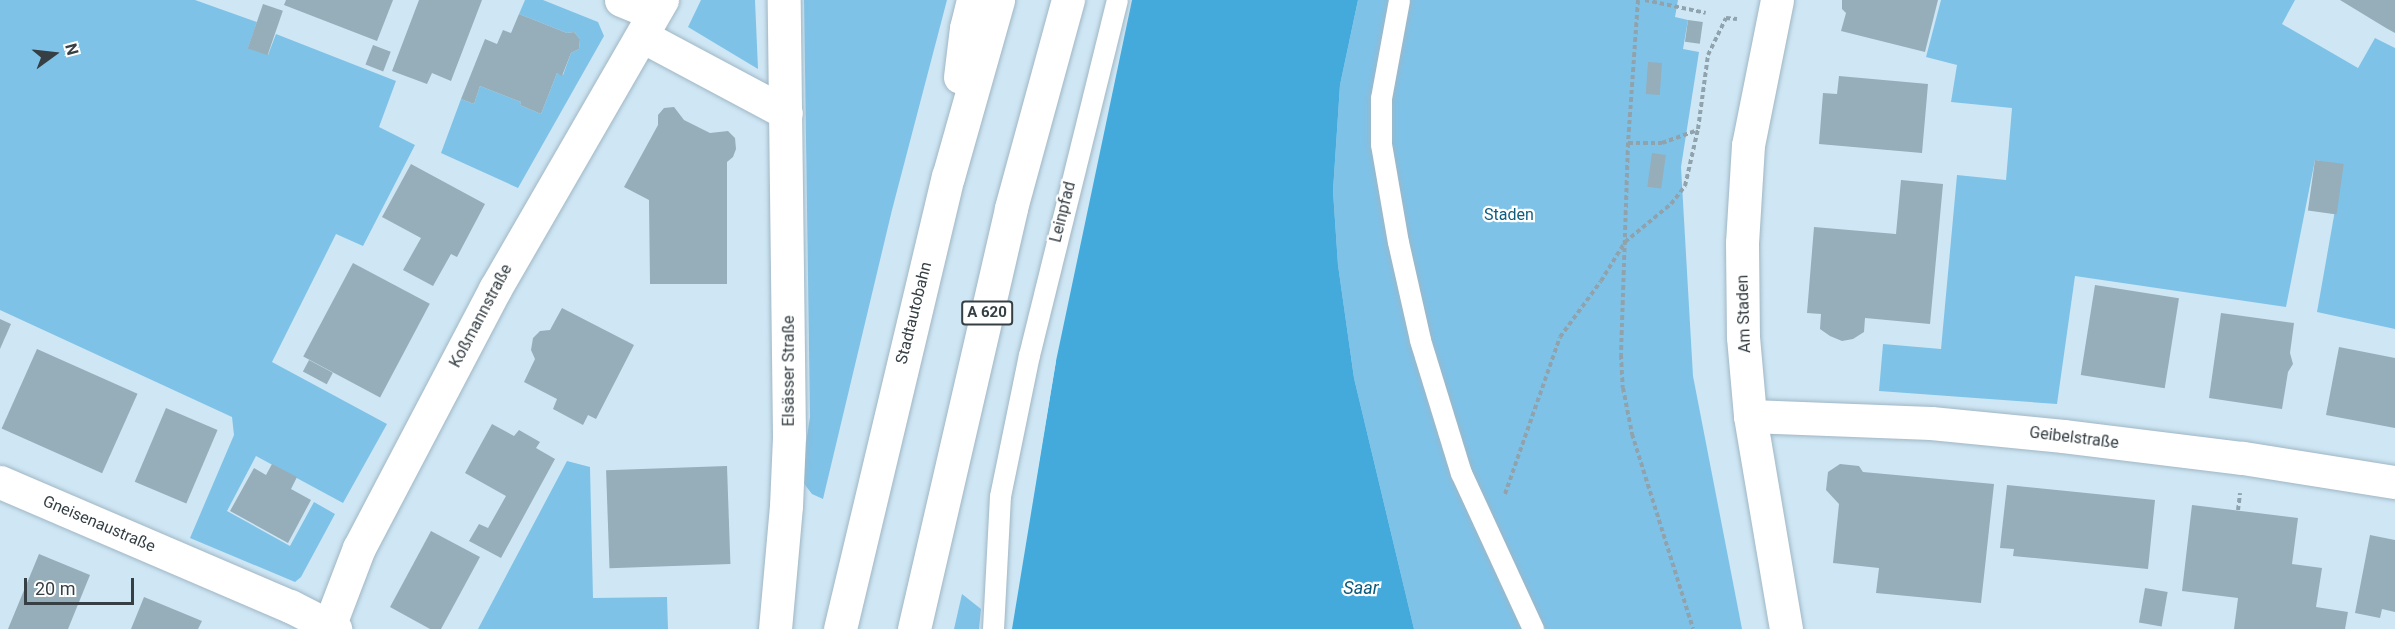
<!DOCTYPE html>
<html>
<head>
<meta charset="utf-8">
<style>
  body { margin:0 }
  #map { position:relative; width:2395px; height:629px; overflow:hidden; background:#cfe7f5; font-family:Roboto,sans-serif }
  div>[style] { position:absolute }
  .green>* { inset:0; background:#7fc2e7 }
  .water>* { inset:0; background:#44aadc }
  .pier>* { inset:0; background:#cfe7f5 }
  .building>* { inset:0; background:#96adba; transform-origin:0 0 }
  .path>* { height:4px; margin-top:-2px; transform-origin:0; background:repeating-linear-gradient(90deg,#90a3ad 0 4.5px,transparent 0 7.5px) }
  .roads { filter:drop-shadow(0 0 2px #a0b6c4) drop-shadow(0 0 2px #a0b6c4) }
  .service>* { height:21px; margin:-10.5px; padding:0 10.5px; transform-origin:10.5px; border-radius:10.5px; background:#fff }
  .minor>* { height:33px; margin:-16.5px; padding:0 16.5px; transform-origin:16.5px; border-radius:16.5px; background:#fff }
  .motorway>* { height:33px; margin:-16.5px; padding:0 16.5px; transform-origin:16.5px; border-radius:16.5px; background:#fff }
  span { translate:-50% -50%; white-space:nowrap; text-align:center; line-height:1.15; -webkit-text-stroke:4.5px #fff; paint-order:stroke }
  .shield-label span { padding:2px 4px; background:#fff; border:2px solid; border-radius:4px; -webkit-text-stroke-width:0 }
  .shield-label { font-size:15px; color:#353f44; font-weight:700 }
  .street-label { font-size:16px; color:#353f44 }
  .park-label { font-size:16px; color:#0e5d7f }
  .water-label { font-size:18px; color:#095b7d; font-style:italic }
  .north { position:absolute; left:24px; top:24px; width:60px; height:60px; -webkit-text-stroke:4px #fff; paint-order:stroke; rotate:75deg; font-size:16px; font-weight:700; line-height:24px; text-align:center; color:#353f44 }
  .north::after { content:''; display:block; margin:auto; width:21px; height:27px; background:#353f44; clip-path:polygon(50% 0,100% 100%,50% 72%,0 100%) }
  .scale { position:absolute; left:24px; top:578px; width:110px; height:27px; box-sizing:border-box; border:3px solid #353f44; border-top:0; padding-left:8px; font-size:18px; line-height:21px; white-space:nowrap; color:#353f44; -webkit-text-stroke:4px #fff; paint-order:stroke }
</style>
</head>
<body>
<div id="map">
  <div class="green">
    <div style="clip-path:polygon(0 0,195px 0,257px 22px,248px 48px,268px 55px,276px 34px,396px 81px,379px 127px,415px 145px,363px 246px,336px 234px,272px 362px,387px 424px,343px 503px,256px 456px,227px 511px,290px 546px,314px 502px,335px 514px,301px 577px,295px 582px,190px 538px,234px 435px,232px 417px,0 310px)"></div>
    <div style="clip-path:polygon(525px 0,543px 0,598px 22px,604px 36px,518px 188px,441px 153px,461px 99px,474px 104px,480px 86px,521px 102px,520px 105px,541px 114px,557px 73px,563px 75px,571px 53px,579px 49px,580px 39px,574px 32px,567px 33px,519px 14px)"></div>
    <div style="clip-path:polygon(701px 0,755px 0,758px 69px,688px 27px)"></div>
    <div style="clip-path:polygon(804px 0,947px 0,892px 210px,823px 499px,812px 494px,805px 485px,801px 475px,810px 417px)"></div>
    <div style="clip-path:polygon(1358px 0,1678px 0,1675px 17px,1688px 20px,1683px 49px,1699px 52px,1681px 167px,1693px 376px,1742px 629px,1414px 629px,1354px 378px,1338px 265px,1333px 191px,1340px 85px)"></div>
    <div style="clip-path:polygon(1941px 0,2295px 0,2282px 24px,2358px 68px,2375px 38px,2395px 48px,2395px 329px,2317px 312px,2343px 165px,2315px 160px,2286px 307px,2075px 276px,2057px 404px,1879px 391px,1883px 344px,1941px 349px,1957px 175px,2006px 180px,2012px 108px,1951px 102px,1957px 65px,1926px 57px)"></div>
    <div style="clip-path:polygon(567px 461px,590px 467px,593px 598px,667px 597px,668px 629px,478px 629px)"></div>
    <div style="clip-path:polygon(962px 594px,981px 609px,979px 629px,954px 629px)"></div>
  </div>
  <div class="water">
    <div style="clip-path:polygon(1132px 0,1358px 0,1340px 85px,1333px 191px,1338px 265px,1354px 378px,1414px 629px,1012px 629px,1056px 361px)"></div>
  </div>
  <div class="pier">
    <div style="clip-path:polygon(1054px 360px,1056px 361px,1032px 503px,1029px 502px)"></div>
  </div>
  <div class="building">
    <div style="clip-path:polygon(286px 0,393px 0,377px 41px,284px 5px)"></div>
    <div style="clip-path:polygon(419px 0,482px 0,451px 81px,432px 73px,427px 84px,392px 71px)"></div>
    <div style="clip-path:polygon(1842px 0,1938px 0,1925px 52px,1841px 31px,1846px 13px,1842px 9px)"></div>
    <div style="clip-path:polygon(2340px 0,2395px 0,2395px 33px,2386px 28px)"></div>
    <div style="left:263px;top:4px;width:21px;height:47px;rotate:19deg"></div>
    <div style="clip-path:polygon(519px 14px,567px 33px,574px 32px,580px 39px,579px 49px,571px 53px,562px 76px,557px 73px,541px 114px,520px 105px,521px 102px,480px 86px,474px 104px,461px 99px,485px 39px,497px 44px,503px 30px,511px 33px)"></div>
    <div style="left:1688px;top:20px;width:15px;height:22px;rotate:8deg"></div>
    <div style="left:373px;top:45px;width:19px;height:21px;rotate:21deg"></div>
    <div style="left:1648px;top:62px;width:14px;height:32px;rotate:4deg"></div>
    <div style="clip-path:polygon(1839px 76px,1928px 84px,1922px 153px,1819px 144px,1823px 93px,1837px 94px)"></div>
    <div style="clip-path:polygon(674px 107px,684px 120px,710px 133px,728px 131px,735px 138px,736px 149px,733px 157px,727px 162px,727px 284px,650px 284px,649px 200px,624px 187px,658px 125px,658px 115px,664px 108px)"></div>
    <div style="left:1652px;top:153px;width:14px;height:34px;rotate:8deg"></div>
    <div style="left:2315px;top:160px;width:29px;height:51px;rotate:8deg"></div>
    <div style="clip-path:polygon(411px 164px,485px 204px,457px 257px,451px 254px,433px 286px,403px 270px,421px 238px,382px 217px)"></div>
    <div style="clip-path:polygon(1901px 180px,1943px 184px,1930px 324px,1865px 318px,1864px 332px,1853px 339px,1842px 341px,1830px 336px,1820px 329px,1821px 314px,1807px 313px,1814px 227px,1896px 234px)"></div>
    <div style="left:353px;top:263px;width:87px;height:106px;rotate:28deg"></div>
    <div style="left:2095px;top:285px;width:85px;height:91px;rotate:9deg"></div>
    <div style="clip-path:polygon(562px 308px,634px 345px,596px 419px,588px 415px,583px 425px,553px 409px,557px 399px,524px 382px,535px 359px,531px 350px,533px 338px,540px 331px,550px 330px)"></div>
    <div style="clip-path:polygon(2221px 313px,2294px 323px,2290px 353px,2293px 364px,2288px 372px,2282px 409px,2209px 398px)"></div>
    <div style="clip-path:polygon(0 319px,11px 324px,0 349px)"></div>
    <div style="clip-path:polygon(2339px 347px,2395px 358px,2395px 428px,2326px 415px)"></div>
    <div style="left:37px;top:349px;width:110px;height:87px;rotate:24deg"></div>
    <div style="left:309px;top:360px;width:27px;height:13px;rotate:28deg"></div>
    <div style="left:166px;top:408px;width:56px;height:80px;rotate:23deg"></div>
    <div style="clip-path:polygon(492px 424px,514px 436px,519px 430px,540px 442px,536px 448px,555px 459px,501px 558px,469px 541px,479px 524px,488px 528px,506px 496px,465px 473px)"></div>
    <div style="clip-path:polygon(272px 464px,297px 477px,291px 489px,311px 500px,288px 543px,230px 511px,254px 468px,266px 475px)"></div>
    <div style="clip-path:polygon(1840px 464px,1859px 466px,1863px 472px,1994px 484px,1981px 603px,1876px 593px,1879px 568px,1833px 563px,1839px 504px,1826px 490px,1828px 472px)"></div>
    <div style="left:727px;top:466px;width:98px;height:121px;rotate:88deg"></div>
    <div style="clip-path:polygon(2007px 485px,2155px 500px,2148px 569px,2013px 556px,2014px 549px,2000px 548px)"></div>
    <div style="clip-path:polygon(2192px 505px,2298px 518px,2292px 564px,2322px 568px,2316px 607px,2348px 612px,2345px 629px,2234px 629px,2238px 598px,2182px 591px)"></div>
    <div style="clip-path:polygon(431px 531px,480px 557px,441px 629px,430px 629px,390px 607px)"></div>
    <div style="clip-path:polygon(2370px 535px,2395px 540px,2395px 612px,2382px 609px,2380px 618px,2355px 613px)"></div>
    <div style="clip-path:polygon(39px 554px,90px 575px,68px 629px,8px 629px)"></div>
    <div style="left:2145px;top:588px;width:23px;height:35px;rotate:10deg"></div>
    <div style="clip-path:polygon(144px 597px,202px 621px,198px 629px,131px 629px)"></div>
  </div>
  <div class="path">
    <div style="left:1638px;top:0;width:143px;rotate:94deg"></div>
    <div style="left:1628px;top:143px;width:212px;rotate:91.9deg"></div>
    <div style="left:1621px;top:355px;width:33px;rotate:87deg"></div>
    <div style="left:1623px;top:388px;width:47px;rotate:78.9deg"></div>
    <div style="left:1632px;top:434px;width:204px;rotate:72.6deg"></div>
    <div style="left:1645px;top:0;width:62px;rotate:12deg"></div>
    <div style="left:1628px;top:143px;width:34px"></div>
    <div style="left:1662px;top:143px;width:37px;rotate:-20deg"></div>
    <div style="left:1505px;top:494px;width:166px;rotate:-70.7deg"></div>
    <div style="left:1560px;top:337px;width:69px;rotate:-53.8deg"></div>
    <div style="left:1601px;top:281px;width:46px;rotate:-58.4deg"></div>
    <div style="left:1625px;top:242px;width:60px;rotate:-39.6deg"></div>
    <div style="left:1671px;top:204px;width:23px;rotate:-52deg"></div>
    <div style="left:1685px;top:186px;width:58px;rotate:-77.2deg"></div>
    <div style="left:1698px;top:129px;width:75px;rotate:-82.3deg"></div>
    <div style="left:1708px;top:55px;width:41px;rotate:-64.1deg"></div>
    <div style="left:1726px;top:18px;width:11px;rotate:5deg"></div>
    <div style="left:2238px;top:510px;width:17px;rotate:-83deg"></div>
  </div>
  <div class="roads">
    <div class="service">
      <div style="left:1399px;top:0;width:100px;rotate:100.4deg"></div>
      <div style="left:1381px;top:98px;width:46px;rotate:90deg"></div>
      <div style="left:1381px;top:144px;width:99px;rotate:80.2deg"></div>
      <div style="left:1398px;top:242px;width:100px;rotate:77.3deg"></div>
      <div style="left:1420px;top:340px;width:139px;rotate:72.9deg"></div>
      <div style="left:1461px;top:473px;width:172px;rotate:65.2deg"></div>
      <div style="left:993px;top:629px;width:133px;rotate:-87deg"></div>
      <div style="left:1000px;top:496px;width:144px;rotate:-78.4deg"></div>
      <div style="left:1029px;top:355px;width:366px;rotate:-76.1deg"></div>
    </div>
    <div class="minor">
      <div style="left:621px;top:0;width:35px;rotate:22deg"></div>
      <div style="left:1777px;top:0;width:148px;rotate:101.3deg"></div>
      <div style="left:1748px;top:145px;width:98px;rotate:93.5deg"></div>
      <div style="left:1742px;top:243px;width:94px;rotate:89.4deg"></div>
      <div style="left:1743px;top:337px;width:79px;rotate:84.9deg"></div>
      <div style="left:1750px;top:416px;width:216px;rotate:80.4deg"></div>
      <div style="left:642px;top:36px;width:163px;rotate:28.1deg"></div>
      <div style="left:1750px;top:416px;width:181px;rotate:2.2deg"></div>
      <div style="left:1931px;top:423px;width:133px;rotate:5.6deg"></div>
      <div style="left:2063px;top:436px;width:181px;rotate:7deg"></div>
      <div style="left:2243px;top:458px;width:154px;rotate:9deg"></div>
      <div style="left:0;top:482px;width:315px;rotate:23.2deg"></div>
      <div style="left:290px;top:606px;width:51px;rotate:27.1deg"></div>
      <div style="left:328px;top:629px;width:87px;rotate:-69.1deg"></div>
      <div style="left:359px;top:548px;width:293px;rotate:-62.3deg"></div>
      <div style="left:495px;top:289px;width:334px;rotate:-60deg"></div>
      <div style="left:775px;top:629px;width:123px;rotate:-84.9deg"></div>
      <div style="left:786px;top:506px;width:70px;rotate:-87.5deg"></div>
      <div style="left:789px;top:436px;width:436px;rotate:-90.7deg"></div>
    </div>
    <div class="motorway">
      <div style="left:960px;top:77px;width:49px;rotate:-83deg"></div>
      <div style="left:966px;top:28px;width:29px;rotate:-76deg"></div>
      <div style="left:840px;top:629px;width:465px;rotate:-76.6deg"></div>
      <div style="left:948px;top:177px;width:184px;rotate:-74.2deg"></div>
      <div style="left:914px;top:629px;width:432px;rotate:-77deg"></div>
      <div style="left:1011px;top:208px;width:216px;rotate:-74.7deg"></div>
    </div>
  </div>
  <div class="shield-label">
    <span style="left:987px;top:313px">A 620</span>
  </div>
  <div class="street-label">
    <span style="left:1063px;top:212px;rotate:-76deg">Leinpfad</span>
    <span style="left:914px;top:313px;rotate:-76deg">Stadtautobahn</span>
    <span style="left:1744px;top:314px;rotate:-92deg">Am Staden</span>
    <span style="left:481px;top:316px;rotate:-62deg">Koßmannstraße</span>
    <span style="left:789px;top:371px;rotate:-90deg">Elsässer Straße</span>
    <span style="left:2074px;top:438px;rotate:7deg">Geibelstraße</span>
    <span style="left:99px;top:524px;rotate:23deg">Gneisenaustraße</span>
  </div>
  <div class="park-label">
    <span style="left:1509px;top:215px">Staden</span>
  </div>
  <div class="water-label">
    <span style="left:1361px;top:588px">Saar</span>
  </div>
  <div class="north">N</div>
  <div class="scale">20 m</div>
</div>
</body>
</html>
